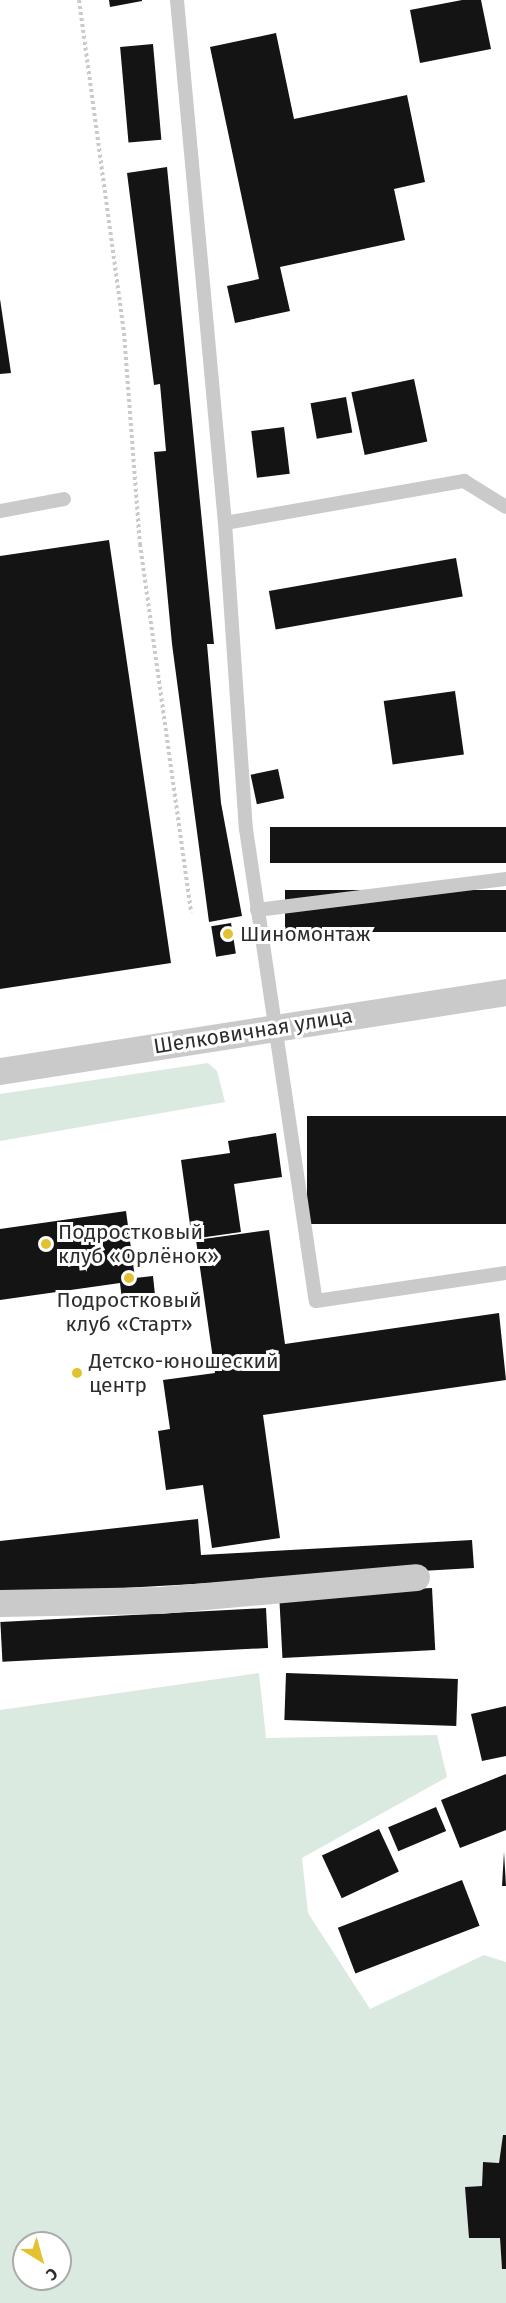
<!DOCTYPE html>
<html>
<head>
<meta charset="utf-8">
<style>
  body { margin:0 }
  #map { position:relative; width:506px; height:2303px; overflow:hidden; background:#fff; font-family:"Fira Sans",sans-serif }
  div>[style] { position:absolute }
  .green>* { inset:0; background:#daeae0 }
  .building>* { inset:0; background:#141414; transform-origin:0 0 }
  .path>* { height:4px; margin-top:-2px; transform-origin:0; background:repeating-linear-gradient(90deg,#cacaca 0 3px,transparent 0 6px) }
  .lane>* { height:14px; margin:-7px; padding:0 7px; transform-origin:7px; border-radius:7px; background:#cacaca }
  .street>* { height:27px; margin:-13.5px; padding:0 13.5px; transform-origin:13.5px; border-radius:13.5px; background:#cacaca }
  .dots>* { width:16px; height:16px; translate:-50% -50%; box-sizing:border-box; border:3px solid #fff; border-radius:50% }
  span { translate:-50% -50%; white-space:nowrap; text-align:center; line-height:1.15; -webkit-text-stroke:6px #fff; paint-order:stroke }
  .poi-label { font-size:21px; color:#2d2d2d }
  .left { translate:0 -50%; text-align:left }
  .street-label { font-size:21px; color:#2d2d2d }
  .north { position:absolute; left:12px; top:2231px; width:60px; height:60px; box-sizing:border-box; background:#fff; border:2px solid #ababab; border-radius:50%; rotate:143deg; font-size:16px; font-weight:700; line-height:24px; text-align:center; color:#2d2d2d }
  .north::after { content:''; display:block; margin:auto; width:21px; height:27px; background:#e3c130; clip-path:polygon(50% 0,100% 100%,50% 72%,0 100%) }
</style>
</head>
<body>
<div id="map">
  <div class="green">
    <div style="clip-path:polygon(208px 1063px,217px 1071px,225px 1102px,0 1141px,0 1094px)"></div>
    <div style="clip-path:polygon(evenodd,259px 1673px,266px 1738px,437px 1735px,447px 1777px,302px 1858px,308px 1913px,370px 2009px,484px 1955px,506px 1962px,506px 2135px,503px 2135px,499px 2163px,483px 2162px,482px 2186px,466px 2187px,500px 2238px,502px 2269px,506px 2269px,506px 2303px,0 2303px,0 1710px,259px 1673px,24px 2243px,60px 2243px,60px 2279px,24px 2279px,24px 2243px)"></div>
  </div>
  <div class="building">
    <div style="clip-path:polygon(109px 0,142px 0,142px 1px,110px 7px)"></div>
    <div style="clip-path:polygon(462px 0,481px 0,491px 49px,420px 63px,410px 10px)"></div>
    <div style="clip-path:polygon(276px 33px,294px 119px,407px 95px,425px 182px,394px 189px,405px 240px,280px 267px,290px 311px,235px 323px,227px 286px,259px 279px,210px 47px)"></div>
    <div style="left:153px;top:44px;width:96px;height:33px;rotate:85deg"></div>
    <div style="clip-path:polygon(167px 167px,214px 644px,207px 644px,221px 803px,242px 916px,209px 922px,172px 644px,154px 452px,166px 451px,160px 384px,154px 385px,127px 173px)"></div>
    <div style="clip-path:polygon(0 299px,11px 373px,0 374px)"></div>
    <div style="left:414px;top:379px;width:64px;height:64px;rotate:78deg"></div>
    <div style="left:346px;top:397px;width:36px;height:36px;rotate:80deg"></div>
    <div style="left:284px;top:427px;width:47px;height:33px;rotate:83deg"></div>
    <div style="clip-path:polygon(109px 540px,171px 963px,0 989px,0 556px)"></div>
    <div style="left:456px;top:558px;width:39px;height:190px;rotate:80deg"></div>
    <div style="left:455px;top:691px;width:64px;height:72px;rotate:82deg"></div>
    <div style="left:278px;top:769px;width:30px;height:28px;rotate:78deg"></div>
    <div style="left:506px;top:827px;width:36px;height:236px;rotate:90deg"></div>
    <div style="left:506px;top:890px;width:42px;height:221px;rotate:90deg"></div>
    <div style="left:231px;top:923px;width:31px;height:20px;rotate:81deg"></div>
    <div style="left:506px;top:1116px;width:108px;height:199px;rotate:90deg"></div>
    <div style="clip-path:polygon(276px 1133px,282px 1177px,234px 1184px,241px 1232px,192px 1239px,181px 1160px,230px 1153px,228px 1141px)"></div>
    <div style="clip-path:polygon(126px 1211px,135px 1278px,153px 1276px,155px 1295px,122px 1300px,120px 1283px,0 1300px,0 1229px)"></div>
    <div style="clip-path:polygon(269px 1230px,285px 1344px,499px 1313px,506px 1380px,263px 1415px,280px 1538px,212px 1548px,203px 1485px,166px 1490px,158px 1431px,170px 1429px,163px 1380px,215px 1373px,196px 1240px)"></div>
    <div style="clip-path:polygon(198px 1519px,201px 1555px,472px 1540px,474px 1568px,0 1595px,0 1541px)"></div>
    <div style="left:432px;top:1588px;width:62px;height:153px;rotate:87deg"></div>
    <div style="left:266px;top:1608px;width:40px;height:266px;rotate:87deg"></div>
    <div style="left:286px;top:1673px;width:172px;height:47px;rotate:2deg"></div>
    <div style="clip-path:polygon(506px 1706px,506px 1756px,482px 1761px,471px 1714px)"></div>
    <div style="clip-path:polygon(506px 1774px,506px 1830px,460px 1848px,441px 1800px)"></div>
    <div style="left:436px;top:1807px;width:26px;height:52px;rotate:67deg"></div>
    <div style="left:379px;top:1829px;width:47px;height:63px;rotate:65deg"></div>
    <div style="clip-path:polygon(504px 1852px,506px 1886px,502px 1886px)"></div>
    <div style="left:462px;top:1880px;width:49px;height:133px;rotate:69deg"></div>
    <div style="clip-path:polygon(503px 2135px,506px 2135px,506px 2269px,502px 2269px,500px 2238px,469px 2238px,465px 2187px,482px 2186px,483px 2162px,499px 2163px)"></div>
  </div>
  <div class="path">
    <div style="left:79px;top:0;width:336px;rotate:82.3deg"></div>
    <div style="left:124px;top:333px;width:212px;rotate:85.7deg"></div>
    <div style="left:140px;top:544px;width:372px;rotate:82.1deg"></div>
  </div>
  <div class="lane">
    <div style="left:177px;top:0;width:525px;rotate:84.76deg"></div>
    <div style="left:225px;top:523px;width:307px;rotate:86.1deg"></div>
    <div style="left:246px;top:829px;width:477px;rotate:81.6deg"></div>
    <div style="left:316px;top:1301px;width:192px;rotate:-8.4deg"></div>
    <div style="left:0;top:511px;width:65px;rotate:-10.6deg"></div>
    <div style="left:225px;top:523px;width:243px;rotate:-10deg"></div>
    <div style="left:464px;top:481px;width:49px;rotate:31.8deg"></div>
    <div style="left:257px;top:910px;width:251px;rotate:-7.1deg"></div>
  </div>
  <div class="street">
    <div style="left:0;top:1071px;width:512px;rotate:-8.87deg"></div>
    <div style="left:0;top:1603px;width:160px;rotate:-1.1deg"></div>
    <div style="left:160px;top:1600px;width:257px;rotate:-5.1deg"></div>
  </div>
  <div class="dots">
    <div style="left:228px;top:934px;background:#e3c130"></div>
    <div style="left:46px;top:1244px;background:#e3c130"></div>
    <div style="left:129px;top:1278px;background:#e3c130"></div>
    <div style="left:77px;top:1373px;background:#e3c130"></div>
  </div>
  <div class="poi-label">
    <span class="left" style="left:240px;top:934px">Шиномонтаж</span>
    <span class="left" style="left:58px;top:1244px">Подростковый<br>клуб «Орлёнок»</span>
    <span style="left:129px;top:1312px">Подростковый<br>клуб «Старт»</span>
    <span class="left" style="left:89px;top:1373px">Детско-юношеский<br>центр</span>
  </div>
  <div class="street-label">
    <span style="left:253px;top:1031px;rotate:-9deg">Шелковичная улица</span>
  </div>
  <div class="north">С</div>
</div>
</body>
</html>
